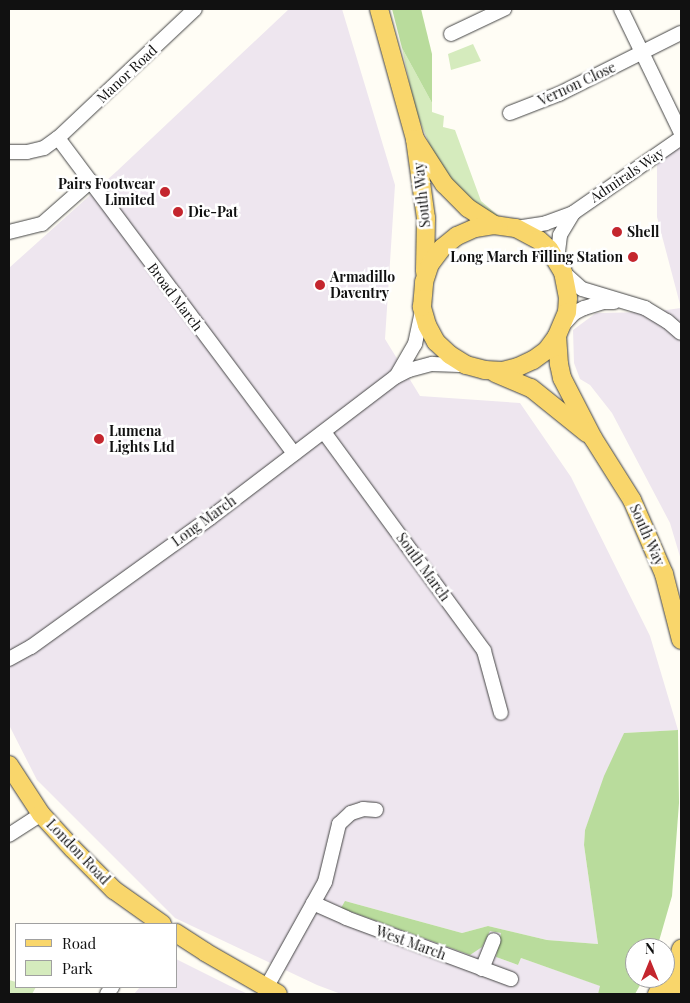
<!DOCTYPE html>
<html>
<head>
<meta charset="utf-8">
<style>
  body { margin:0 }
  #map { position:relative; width:690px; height:1003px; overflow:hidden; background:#fffdf5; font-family:"Playfair Display",serif }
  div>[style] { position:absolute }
  .industrial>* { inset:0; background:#eee6ef }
  .green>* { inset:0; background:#d5ebbd }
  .forest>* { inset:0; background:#b9dc9c }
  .roads { filter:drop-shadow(0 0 1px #444) drop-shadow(0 0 1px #444) }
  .minor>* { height:14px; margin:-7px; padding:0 7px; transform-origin:7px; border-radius:7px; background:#fff }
  .major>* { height:18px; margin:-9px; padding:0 9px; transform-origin:9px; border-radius:9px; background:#f9d66b }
  .dots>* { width:14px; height:14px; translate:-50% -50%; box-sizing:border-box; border:2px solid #fff; border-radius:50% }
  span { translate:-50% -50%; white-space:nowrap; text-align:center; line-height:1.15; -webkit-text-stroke:5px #fff; paint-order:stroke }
  .street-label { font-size:14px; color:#111 }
  .poi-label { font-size:14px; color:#111; font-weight:700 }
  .right { translate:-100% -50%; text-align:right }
  .left { translate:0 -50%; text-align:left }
  .frame { position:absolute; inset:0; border:10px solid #111; pointer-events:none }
  .legend { position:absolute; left:15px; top:923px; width:162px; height:65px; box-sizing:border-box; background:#fff; border:1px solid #a0a0a0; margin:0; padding:6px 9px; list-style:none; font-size:15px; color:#111 }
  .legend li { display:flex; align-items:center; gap:10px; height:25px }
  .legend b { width:25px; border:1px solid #a0a0a0 }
  .north { position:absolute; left:625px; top:938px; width:50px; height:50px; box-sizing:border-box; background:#fff; border:1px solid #a0a0a0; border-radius:50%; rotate:0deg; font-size:14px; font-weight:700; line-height:20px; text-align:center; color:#111 }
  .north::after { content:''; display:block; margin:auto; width:18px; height:22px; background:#c4262e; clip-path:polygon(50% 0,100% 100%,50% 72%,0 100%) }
</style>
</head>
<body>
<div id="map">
  <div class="industrial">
    <div style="clip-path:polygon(289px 9px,342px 9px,395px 185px,385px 339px,420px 396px,520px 403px,571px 477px,650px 636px,678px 730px,624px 733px,585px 830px,584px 845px,598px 944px,547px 940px,488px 926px,462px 933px,345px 901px,482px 947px,490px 931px,501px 933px,496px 957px,518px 965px,521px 958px,601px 986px,598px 994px,341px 994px,317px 985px,175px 918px,37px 780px,9px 725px,9px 268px,117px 171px)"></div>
    <div style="clip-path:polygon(678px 142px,681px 147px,681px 560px,670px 523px,612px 413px,590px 385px,580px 379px,574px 363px,573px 330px,596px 313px,652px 312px,681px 308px,657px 217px,657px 165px)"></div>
    <div style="clip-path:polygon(176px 959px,230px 986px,248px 994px,134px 994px,140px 987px,176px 987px)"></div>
  </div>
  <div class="green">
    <div style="clip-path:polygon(473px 44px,481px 61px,451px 70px,448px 54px)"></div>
    <div style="clip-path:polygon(402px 48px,432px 103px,432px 112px,444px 116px,443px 127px,455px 130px,481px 201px,501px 218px,472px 207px,437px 163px,415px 109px)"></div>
    <div style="clip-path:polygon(9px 980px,16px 982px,16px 987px,36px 987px,32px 994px,9px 994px)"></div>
  </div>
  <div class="forest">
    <div style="clip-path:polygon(392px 9px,421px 9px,432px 54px,432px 103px,402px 48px)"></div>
    <div style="clip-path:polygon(678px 730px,679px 803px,672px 896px,657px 948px,635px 948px,635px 978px,644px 978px,635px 994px,598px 994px,600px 986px,521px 958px,518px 965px,496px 957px,501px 933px,490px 931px,482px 947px,470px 955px,341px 908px,345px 901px,462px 933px,488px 926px,547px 940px,598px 944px,584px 845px,585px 830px,604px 776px,624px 733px)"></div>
  </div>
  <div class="roads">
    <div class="minor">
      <div style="left:621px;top:9px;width:138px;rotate:64.2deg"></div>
      <div style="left:451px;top:34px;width:59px;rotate:-25.3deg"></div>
      <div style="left:510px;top:113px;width:53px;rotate:-21.2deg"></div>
      <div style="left:559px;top:94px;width:136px;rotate:-26.6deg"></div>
      <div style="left:58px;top:138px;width:394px;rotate:53.2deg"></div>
      <div style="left:9px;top:152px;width:18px"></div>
      <div style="left:27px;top:152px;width:17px;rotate:-13deg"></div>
      <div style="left:44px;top:148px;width:17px;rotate:-36deg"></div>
      <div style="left:58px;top:138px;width:188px;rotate:-43.3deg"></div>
      <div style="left:516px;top:228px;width:30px;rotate:-9deg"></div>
      <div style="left:546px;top:223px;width:29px;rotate:-20deg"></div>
      <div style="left:573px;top:213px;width:131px;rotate:-34.8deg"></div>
      <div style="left:9px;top:232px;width:34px;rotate:-14deg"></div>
      <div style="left:42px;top:224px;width:65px;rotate:-41.3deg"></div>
      <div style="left:557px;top:260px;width:25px;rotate:-83deg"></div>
      <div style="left:560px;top:235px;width:26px;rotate:-59deg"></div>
      <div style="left:563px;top:272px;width:25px;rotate:42deg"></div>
      <div style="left:582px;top:289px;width:66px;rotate:16.8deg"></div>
      <div style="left:645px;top:308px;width:26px;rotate:31deg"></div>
      <div style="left:667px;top:321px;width:18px;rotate:41deg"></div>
      <div style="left:563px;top:325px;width:16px;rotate:-47deg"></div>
      <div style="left:574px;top:313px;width:11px;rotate:-27deg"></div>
      <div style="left:584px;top:308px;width:21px;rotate:-17deg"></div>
      <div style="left:604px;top:302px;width:10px"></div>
      <div style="left:397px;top:375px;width:36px;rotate:-60deg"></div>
      <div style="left:415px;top:344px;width:33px;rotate:-78deg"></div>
      <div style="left:324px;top:432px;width:271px;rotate:53.8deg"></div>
      <div style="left:484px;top:651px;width:64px;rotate:74.7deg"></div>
      <div style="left:9px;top:659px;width:25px;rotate:-29deg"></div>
      <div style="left:31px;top:647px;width:221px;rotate:-35.8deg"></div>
      <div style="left:210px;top:518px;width:233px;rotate:-37.3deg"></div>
      <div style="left:395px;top:377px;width:16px;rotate:-27deg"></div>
      <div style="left:409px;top:370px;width:24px;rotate:-15deg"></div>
      <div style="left:432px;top:364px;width:34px;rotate:2deg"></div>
      <div style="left:9px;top:835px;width:38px;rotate:-33deg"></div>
      <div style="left:313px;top:903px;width:36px;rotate:24deg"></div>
      <div style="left:346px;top:918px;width:176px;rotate:20.3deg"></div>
      <div style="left:482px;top:969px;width:31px;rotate:-68deg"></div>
      <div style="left:266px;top:988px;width:121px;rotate:-60.9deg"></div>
      <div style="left:325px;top:882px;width:60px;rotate:-76.4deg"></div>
      <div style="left:339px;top:824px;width:16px;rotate:-43deg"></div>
      <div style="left:351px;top:813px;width:13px;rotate:-18deg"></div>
      <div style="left:363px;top:809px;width:13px;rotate:4deg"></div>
      <div style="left:107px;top:994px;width:9px;rotate:-54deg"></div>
    </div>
    <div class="major">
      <div style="left:379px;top:9px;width:135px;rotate:74.5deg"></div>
      <div style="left:415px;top:139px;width:80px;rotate:82.1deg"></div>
      <div style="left:426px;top:218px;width:54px;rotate:91.1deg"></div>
      <div style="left:415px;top:139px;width:54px;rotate:57.2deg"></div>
      <div style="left:444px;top:184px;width:34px;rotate:45deg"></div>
      <div style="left:468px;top:208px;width:31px;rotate:33deg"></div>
      <div style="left:494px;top:225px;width:22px;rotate:8deg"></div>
      <div style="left:516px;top:228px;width:26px;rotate:28deg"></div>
      <div style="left:539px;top:240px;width:13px;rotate:42deg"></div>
      <div style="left:549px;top:249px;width:27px;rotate:59deg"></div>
      <div style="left:563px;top:272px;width:26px;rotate:79deg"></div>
      <div style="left:568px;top:298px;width:14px;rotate:94deg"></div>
      <div style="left:567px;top:312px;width:26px;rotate:113deg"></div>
      <div style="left:557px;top:336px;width:17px;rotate:126deg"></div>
      <div style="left:547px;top:350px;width:17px;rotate:144deg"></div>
      <div style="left:533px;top:360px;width:17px;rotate:155deg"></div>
      <div style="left:518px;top:367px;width:16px;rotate:166deg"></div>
      <div style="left:502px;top:371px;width:17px;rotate:-177deg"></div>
      <div style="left:485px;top:370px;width:20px;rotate:-165deg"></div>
      <div style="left:466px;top:365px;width:19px;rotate:-148deg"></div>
      <div style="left:450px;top:355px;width:19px;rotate:-137deg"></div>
      <div style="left:436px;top:342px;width:19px;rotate:-118deg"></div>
      <div style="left:427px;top:325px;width:19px;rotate:-106deg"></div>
      <div style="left:422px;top:307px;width:25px;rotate:-85deg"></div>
      <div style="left:424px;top:282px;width:19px;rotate:-72deg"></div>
      <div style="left:430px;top:264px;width:20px;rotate:-53deg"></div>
      <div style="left:442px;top:248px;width:19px;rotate:-39deg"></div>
      <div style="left:457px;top:236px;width:20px;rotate:-24deg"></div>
      <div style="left:475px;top:228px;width:19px;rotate:-9deg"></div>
      <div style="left:557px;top:336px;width:28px;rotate:86deg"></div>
      <div style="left:559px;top:364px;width:14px;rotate:78deg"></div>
      <div style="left:562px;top:378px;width:68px;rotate:62.7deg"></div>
      <div style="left:593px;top:438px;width:73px;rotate:57.8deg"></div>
      <div style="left:632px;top:500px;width:81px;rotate:66.6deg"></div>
      <div style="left:664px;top:574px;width:68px;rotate:75.6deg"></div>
      <div style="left:495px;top:373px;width:39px;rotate:23deg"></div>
      <div style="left:531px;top:388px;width:72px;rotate:38.8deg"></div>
      <div style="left:9px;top:765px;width:59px;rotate:56.9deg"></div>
      <div style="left:41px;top:814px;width:47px;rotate:47.6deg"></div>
      <div style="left:73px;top:849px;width:58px;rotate:45deg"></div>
      <div style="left:114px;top:890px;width:59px;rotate:35.3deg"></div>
      <div style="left:176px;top:933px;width:35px;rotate:33deg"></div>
      <div style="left:205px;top:952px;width:84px;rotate:29.9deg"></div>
      <div style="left:657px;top:994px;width:32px;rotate:-54deg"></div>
      <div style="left:674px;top:994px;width:9px;rotate:-77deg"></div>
      <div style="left:676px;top:985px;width:17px;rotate:-90deg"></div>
      <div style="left:676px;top:968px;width:20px;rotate:-75deg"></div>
    </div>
  </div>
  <div class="dots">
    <div style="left:165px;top:192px;background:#c4262e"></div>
    <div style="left:178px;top:212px;background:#c4262e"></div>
    <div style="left:617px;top:232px;background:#c4262e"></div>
    <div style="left:633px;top:257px;background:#c4262e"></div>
    <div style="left:320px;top:285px;background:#c4262e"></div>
    <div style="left:99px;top:439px;background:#c4262e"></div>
  </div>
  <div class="street-label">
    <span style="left:127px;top:74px;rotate:-43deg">Manor Road</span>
    <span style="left:577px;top:84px;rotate:-25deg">Vernon Close</span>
    <span style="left:627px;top:175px;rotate:-34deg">Admirals Way</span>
    <span style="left:422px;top:195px;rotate:-96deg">South Way</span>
    <span style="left:175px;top:297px;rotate:53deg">Broad March</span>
    <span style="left:204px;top:521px;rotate:-36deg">Long March</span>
    <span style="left:647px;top:535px;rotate:66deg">South Way</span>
    <span style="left:423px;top:567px;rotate:54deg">South March</span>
    <span style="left:78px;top:852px;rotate:46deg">London Road</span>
    <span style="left:411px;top:943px;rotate:20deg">West March</span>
  </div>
  <div class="poi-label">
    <span class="right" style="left:155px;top:192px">Pairs Footwear<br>Limited</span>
    <span class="left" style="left:188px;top:212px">Die-Pat</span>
    <span class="left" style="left:627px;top:232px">Shell</span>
    <span class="right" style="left:623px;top:257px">Long March Filling Station</span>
    <span class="left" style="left:330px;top:285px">Armadillo<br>Daventry</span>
    <span class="left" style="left:109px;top:439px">Lumena<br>Lights Ltd</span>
  </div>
  <div class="frame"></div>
  <ul class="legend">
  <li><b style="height:6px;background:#f9d66b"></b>Road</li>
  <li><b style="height:14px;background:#d5ebbd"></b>Park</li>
  </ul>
  <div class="north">N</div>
</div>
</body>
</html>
